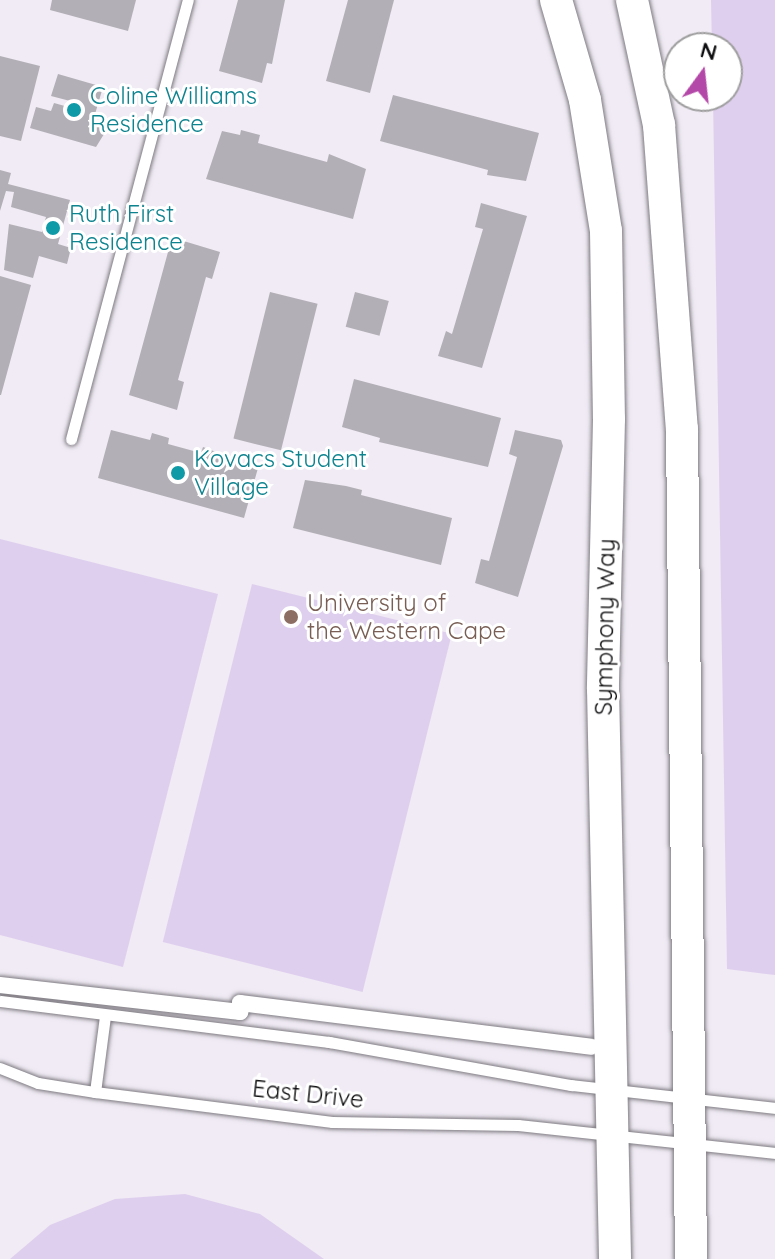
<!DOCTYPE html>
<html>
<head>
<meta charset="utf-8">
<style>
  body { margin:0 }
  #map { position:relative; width:775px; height:1259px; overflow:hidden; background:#f0ebf4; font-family:Quicksand,sans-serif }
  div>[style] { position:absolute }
  .green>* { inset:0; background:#dfcfee; transform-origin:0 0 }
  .building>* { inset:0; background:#b3afb7; transform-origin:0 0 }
  .roads { filter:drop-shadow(0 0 2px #7e7a81) drop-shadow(0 0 2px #7e7a81) }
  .service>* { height:11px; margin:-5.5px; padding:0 5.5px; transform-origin:5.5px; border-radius:5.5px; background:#fff }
  .pedestrian>* { height:16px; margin:-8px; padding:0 8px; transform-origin:8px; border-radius:8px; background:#fff }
  .secondary>* { height:32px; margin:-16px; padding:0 16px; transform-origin:16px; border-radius:16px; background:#fff }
  .dots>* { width:22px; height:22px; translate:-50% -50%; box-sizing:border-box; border:4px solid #fff; border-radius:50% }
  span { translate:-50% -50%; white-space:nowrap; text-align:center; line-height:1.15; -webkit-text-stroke:6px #fff; paint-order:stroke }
  .culture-label { font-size:24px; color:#0d838f }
  .left { translate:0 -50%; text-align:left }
  .education-label { font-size:24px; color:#785e54 }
  .street-label { font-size:24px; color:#0e0d0f }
  .north { position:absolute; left:663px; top:32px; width:80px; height:80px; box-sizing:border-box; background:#fff; border:2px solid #9f9e9f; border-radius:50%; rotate:15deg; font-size:22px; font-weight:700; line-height:32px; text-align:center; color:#0e0d0f }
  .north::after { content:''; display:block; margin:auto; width:28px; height:36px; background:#b448a8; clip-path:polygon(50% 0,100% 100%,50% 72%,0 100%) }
</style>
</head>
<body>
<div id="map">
  <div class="green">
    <div style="clip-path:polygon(711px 0,775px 0,775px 975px,727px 969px,713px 96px,727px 96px,727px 48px,712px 48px)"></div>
    <div style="clip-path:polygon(0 539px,218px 594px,123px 967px,0 935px)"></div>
    <div style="left:252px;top:584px;width:206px;height:369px;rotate:14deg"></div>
    <div style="clip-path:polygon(185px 1194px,260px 1214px,324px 1259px,10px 1259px,50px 1225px,115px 1199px)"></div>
  </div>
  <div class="building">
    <div style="clip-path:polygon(52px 0,136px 0,128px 31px,50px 10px)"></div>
    <div style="clip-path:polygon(238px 0,285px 0,272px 64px,267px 63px,262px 83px,219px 71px)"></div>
    <div style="clip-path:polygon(348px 0,394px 0,370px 93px,326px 81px)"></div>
    <div style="clip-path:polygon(0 56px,40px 66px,21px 141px,0 136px)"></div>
    <div style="clip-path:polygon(58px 74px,103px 87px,93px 121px,109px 126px,96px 147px,30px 128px,36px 107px,51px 111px,54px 103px,72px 108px,74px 102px,51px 96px)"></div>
    <div style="clip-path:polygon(393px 95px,539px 133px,526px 181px,487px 175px,488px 170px,380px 141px)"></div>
    <div style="clip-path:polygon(241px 130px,260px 135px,258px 143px,327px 162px,329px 154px,366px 169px,353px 219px,206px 179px,222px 131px,240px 135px)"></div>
    <div style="clip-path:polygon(0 170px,11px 173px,8px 184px,70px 200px,58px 244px,71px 248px,67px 264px,39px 256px,33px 278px,4px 270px,9px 224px,42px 232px,46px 217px,11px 207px,14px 192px,6px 191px,0 211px)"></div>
    <div style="clip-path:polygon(481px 203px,527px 216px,482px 368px,438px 356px,446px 331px,452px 334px,483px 229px,475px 227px)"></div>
    <div style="clip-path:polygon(177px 239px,220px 252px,212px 279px,206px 277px,178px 380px,184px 382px,177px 410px,129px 395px,171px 241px)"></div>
    <div style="clip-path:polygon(0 276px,31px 285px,1px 395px,0 395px)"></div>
    <div style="left:270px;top:292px;width:49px;height:151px;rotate:14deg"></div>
    <div style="left:355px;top:292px;width:35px;height:36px;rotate:15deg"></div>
    <div style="clip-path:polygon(354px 379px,501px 418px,488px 467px,379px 442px,380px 438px,342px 427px)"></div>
    <div style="clip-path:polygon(111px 430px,150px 440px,152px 433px,169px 438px,168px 444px,201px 453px,203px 447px,258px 468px,244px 518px,98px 478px)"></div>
    <div style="clip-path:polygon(515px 430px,561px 440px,563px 446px,518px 597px,475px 583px,481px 559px,489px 561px,517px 457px,509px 454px)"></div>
    <div style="clip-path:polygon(305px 480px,346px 486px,362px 490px,361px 495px,452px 518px,441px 565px,293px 528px)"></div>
  </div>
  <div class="roads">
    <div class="service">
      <div style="left:71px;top:439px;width:454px;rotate:-75.1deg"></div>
      <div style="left:0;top:1001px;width:332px;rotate:7.1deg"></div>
      <div style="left:329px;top:1042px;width:246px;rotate:10.1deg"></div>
      <div style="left:571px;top:1085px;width:205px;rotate:6.4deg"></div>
      <div style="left:0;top:1068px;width:41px;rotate:21.5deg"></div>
      <div style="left:38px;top:1083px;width:58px;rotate:9deg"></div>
      <div style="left:95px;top:1092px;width:239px;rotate:7.2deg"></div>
      <div style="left:332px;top:1122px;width:186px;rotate:0.9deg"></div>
      <div style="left:518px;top:1125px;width:259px;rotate:6.2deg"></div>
      <div style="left:95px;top:1092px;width:77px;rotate:-82.5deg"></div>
    </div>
    <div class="pedestrian">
      <div style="left:0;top:985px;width:242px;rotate:6.4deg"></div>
      <div style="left:240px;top:1012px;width:9px;rotate:-90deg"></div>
      <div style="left:240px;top:1003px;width:354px;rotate:7.1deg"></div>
    </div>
    <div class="secondary">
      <div style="left:556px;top:0;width:104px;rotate:73.8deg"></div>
      <div style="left:585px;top:100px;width:133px;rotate:80.9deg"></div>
      <div style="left:606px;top:231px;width:188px;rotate:89.1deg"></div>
      <div style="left:609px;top:419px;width:270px;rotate:91.3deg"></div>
      <div style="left:603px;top:689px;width:570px;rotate:88.79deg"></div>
      <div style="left:632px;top:0;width:128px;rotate:77.8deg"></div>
      <div style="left:659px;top:125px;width:305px;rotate:85.7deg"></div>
      <div style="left:682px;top:429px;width:830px;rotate:89.38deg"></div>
    </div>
  </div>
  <div class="dots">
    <div style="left:74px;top:110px;background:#0f9aa8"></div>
    <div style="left:53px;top:228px;background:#0f9aa8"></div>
    <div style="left:178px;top:473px;background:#0f9aa8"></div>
    <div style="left:291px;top:617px;background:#8d6e63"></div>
  </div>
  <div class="culture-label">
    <span class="left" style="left:90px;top:110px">Coline Williams<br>Residence</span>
    <span class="left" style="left:69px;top:228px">Ruth First<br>Residence</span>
    <span class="left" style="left:194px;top:473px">Kovacs Student<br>Village</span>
  </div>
  <div class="education-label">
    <span class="left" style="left:307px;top:617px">University of<br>the Western Cape</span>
  </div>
  <div class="street-label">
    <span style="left:605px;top:627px;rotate:-89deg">Symphony Way</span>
    <span style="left:308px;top:1094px;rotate:6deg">East Drive</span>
  </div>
  <div class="north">N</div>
</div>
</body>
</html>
